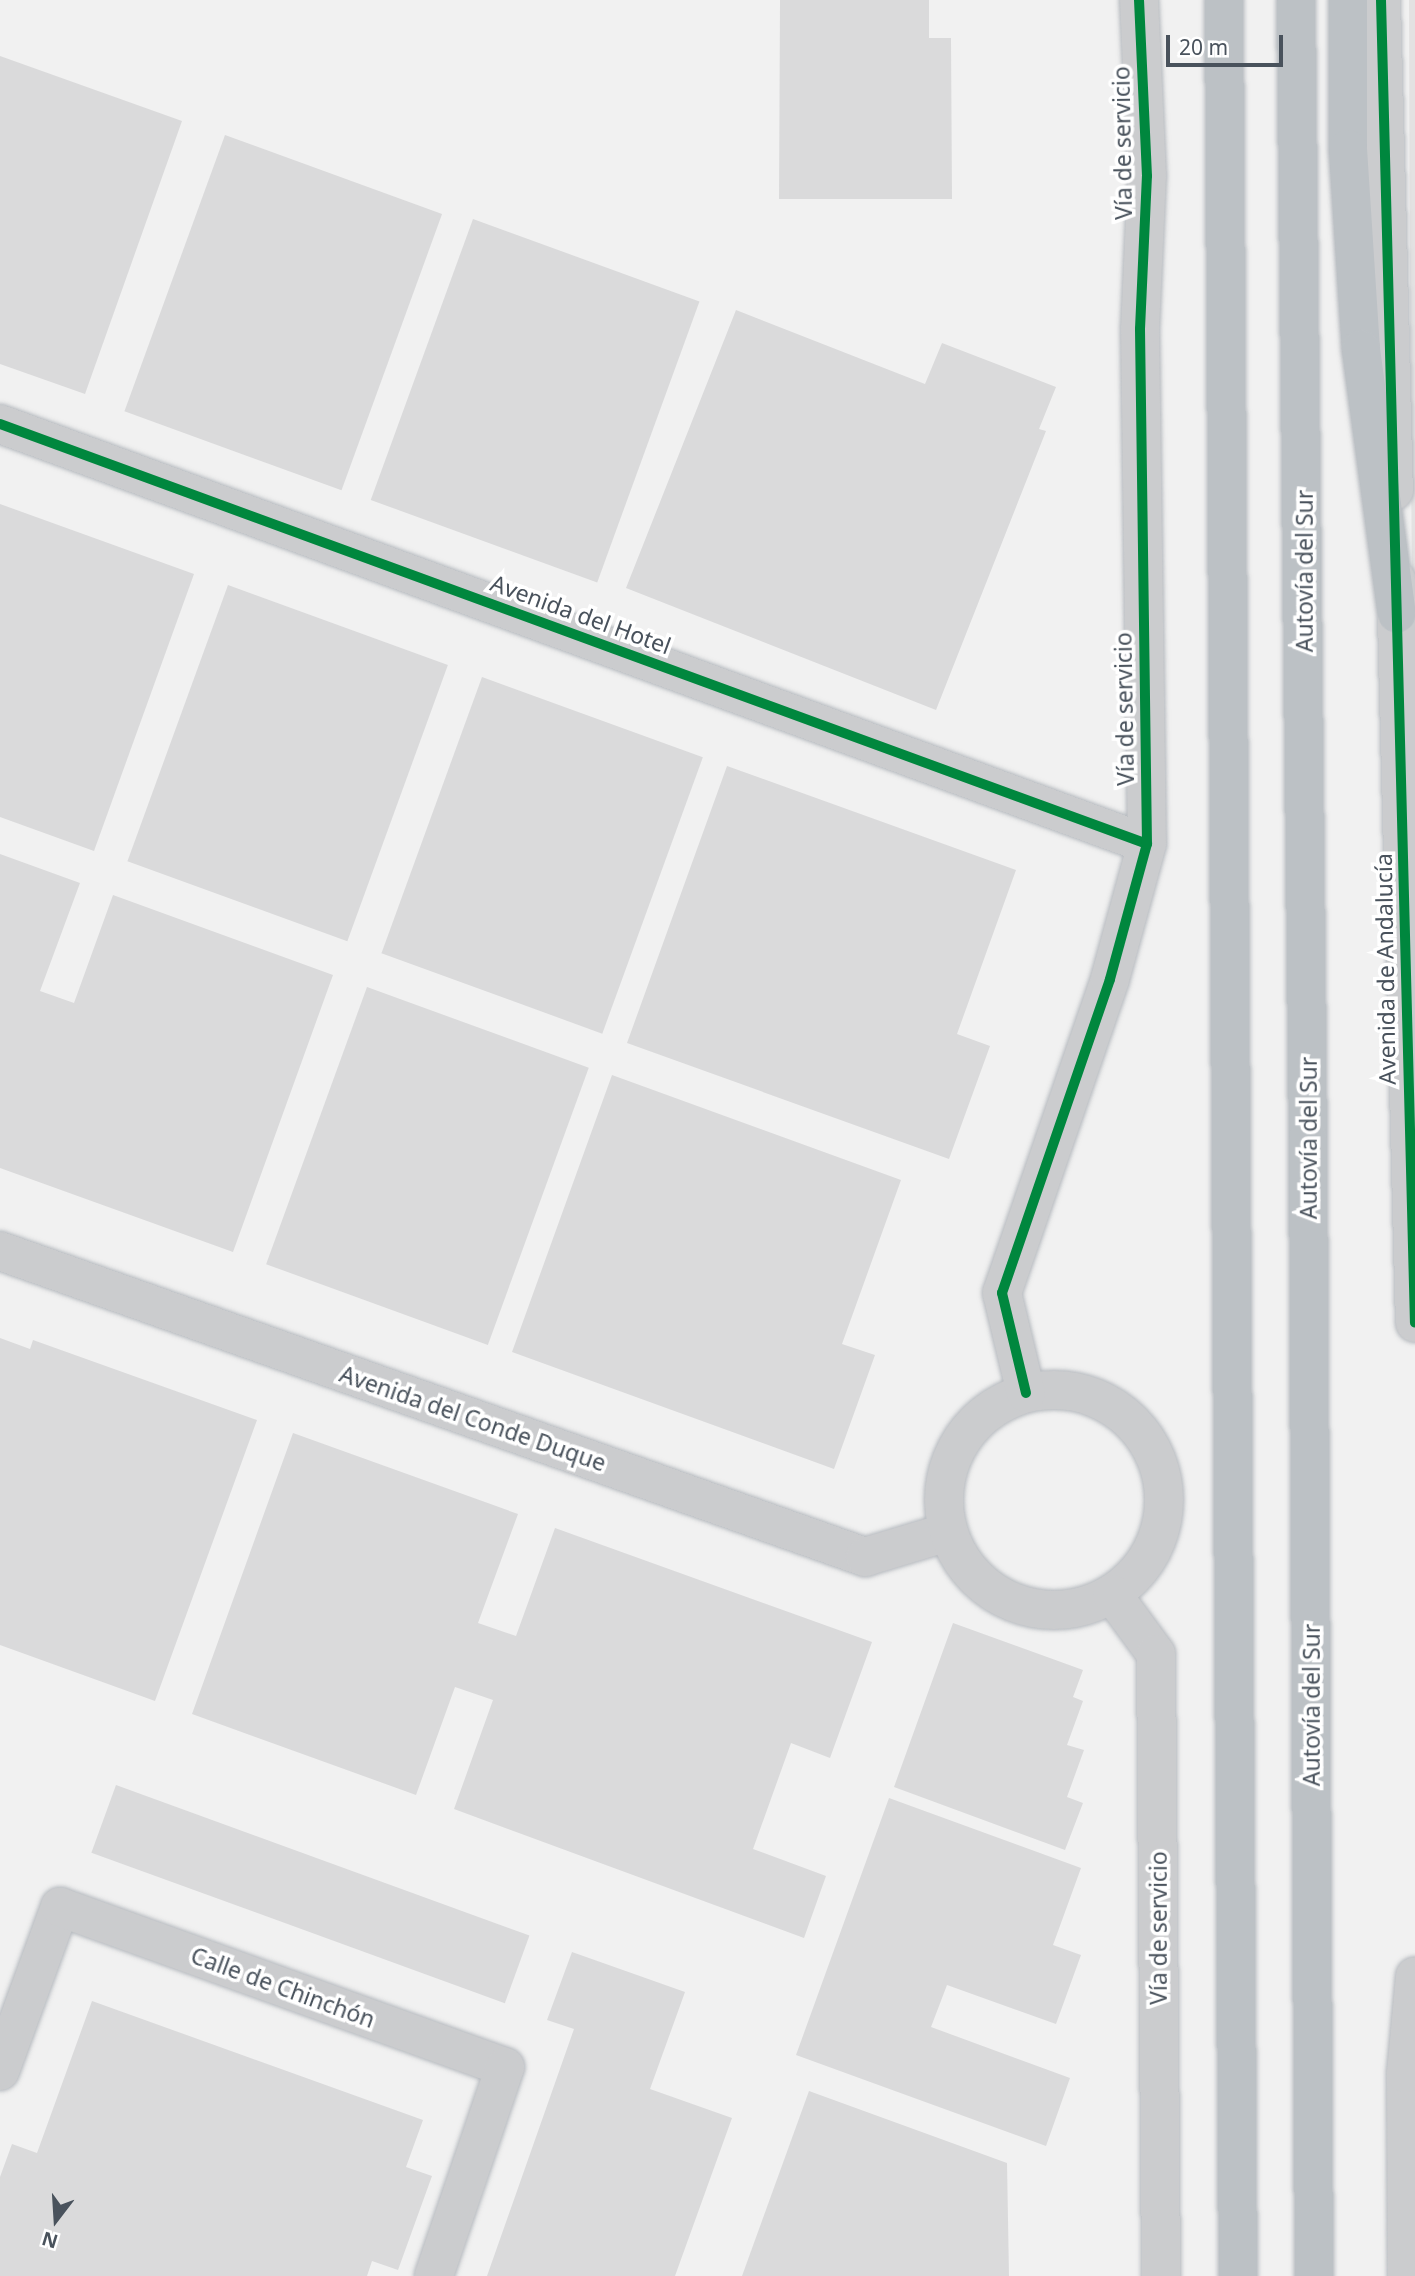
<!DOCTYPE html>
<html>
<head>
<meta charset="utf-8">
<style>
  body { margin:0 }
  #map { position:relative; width:1415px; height:2276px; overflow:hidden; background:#f1f1f1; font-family:"Noto Sans",sans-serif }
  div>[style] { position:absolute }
  .education>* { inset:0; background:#e3e2e2 }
  .building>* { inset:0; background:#dadadb; transform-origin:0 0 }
  .roads { filter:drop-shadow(0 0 2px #b6babf) drop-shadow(0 0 2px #b6babf) }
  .minor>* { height:38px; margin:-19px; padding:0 19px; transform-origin:19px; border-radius:19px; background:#cbccce }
  .minor>.ring { margin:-19px; padding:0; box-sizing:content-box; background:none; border:38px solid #cbccce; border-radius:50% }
  .motorway>* { height:38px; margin:-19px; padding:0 19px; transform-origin:19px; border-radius:19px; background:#bcc1c5 }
  .cycleway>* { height:10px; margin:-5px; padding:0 5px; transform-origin:5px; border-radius:5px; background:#00873e }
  span { translate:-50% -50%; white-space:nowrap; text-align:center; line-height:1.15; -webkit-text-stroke:7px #fff; paint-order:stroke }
  .street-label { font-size:23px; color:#49525c }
  .north { position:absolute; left:21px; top:2185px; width:70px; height:70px; -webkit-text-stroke:5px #fff; paint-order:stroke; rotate:197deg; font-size:19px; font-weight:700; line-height:28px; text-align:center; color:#49525c }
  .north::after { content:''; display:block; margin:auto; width:24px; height:32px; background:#49525c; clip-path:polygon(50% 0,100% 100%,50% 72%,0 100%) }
  .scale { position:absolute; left:1166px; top:35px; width:117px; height:32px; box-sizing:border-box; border:4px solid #49525c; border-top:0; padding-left:9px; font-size:21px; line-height:24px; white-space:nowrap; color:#49525c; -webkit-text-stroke:5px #fff; paint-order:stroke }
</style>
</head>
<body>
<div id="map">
  <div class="education">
    <div style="clip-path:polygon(1409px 0,1415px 0,1415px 975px,1410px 330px)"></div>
  </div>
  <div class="building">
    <div style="clip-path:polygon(780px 0,929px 0,929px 38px,951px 38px,952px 199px,779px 199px)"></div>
    <div style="clip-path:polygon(0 56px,182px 121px,85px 394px,0 364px)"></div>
    <div style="left:225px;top:135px;width:231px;height:294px;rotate:20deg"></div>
    <div style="left:473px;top:219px;width:241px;height:299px;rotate:20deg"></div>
    <div style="clip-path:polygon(736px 310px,925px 384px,942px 343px,1056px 387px,1039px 429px,1046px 431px,936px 710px,626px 588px)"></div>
    <div style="clip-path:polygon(0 504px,194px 574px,94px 851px,0 817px)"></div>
    <div style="left:228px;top:585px;width:234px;height:294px;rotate:20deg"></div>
    <div style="left:482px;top:677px;width:235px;height:294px;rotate:20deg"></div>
    <div style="clip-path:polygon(727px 766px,1016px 870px,957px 1034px,990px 1046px,949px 1159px,627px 1043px)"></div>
    <div style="clip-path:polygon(0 854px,80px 883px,40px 991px,74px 1003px,113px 895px,333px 975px,233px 1252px,0 1168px)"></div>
    <div style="left:367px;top:987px;width:236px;height:295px;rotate:20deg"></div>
    <div style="clip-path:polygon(612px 1075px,901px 1180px,842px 1344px,875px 1355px,834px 1469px,512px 1352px)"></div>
    <div style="clip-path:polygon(0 1338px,30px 1349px,33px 1340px,257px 1420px,155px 1701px,0 1645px)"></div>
    <div style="clip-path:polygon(293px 1433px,518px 1514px,478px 1623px,516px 1636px,555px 1528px,872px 1642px,830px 1758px,791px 1743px,753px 1849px,826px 1876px,804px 1938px,454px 1809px,493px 1700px,455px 1687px,416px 1795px,192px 1714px)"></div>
    <div style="clip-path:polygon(953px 1623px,1083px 1670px,1073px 1697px,1083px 1701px,1067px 1745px,1084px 1750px,1067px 1797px,1083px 1803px,1065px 1850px,894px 1787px)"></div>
    <div style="left:116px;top:1785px;width:440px;height:72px;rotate:20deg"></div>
    <div style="clip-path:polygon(889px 1798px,1081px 1868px,1053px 1945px,1081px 1955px,1056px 2024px,947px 1985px,931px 2027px,1070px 2078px,1046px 2146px,796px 2055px)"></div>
    <div style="clip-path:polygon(572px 1952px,685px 1992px,650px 2089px,732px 2118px,675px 2276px,487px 2276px,574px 2029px,547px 2020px)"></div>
    <div style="clip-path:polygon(92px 2001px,423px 2120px,406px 2167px,432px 2176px,398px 2270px,372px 2261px,367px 2276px,0 2276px,0 2177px,12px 2144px,37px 2153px)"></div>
    <div style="clip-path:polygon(809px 2091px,1007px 2163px,1009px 2276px,742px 2276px)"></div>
  </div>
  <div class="roads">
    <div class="minor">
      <div style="left:1381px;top:0;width:491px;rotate:88.5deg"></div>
      <div style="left:0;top:424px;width:1221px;rotate:20.11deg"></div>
      <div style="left:1396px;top:579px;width:744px;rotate:88.54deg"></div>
      <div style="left:0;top:1251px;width:918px;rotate:19.48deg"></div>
      <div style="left:865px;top:1557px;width:87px;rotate:-16.8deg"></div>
      <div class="ring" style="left:944px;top:1390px;width:182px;height:182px"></div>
      <div style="left:1026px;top:1393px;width:103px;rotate:-103.5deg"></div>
      <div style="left:1002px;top:1293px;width:332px;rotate:-71deg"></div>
      <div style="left:1110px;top:979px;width:140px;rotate:-74.7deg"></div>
      <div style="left:1147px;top:844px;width:515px;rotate:-90.78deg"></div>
      <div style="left:1140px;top:329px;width:153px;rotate:-87.4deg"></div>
      <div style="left:1147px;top:176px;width:176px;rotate:-92.6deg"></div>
      <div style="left:1112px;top:1594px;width:74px;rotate:53.7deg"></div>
      <div style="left:1156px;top:1654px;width:622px;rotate:89.54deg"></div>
      <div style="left:0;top:2071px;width:175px;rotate:-69.9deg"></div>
      <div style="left:60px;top:1907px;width:473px;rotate:19.8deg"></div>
      <div style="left:505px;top:2067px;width:221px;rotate:108.8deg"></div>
      <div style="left:1407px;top:2276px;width:203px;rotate:-90.3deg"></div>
      <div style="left:1406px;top:2073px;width:97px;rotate:-84.7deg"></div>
    </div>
    <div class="motorway">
      <div style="left:1224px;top:0;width:2276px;rotate:89.65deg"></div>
      <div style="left:1296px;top:0;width:1139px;rotate:89.4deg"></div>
      <div style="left:1308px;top:1139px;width:1137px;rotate:89.7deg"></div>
      <div style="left:1348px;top:0;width:149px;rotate:90deg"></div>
      <div style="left:1348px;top:149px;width:200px;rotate:86.3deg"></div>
      <div style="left:1361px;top:349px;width:267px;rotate:82.3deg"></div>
    </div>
  </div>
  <div class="cycleway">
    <div style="left:1381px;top:0;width:1323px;rotate:88.53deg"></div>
    <div style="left:0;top:424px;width:1221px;rotate:20.11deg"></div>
    <div style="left:1026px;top:1393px;width:103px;rotate:-103.5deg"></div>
    <div style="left:1002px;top:1293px;width:332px;rotate:-71deg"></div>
    <div style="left:1110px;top:979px;width:140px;rotate:-74.7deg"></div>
    <div style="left:1147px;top:844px;width:515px;rotate:-90.78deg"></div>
    <div style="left:1140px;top:329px;width:153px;rotate:-87.4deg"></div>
    <div style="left:1147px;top:176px;width:176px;rotate:-92.6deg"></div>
  </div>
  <div class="street-label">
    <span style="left:1122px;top:143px;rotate:-91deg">Vía de servicio</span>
    <span style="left:1304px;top:571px;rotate:-90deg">Autovía del Sur</span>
    <span style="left:581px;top:614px;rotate:20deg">Avenida del Hotel</span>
    <span style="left:1124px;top:709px;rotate:-91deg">Vía de servicio</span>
    <span style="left:1385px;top:969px;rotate:-91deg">Avenida de Andalucía</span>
    <span style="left:1308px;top:1138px;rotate:-90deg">Autovía del Sur</span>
    <span style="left:473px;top:1418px;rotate:19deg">Avenida del Conde Duque</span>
    <span style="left:1311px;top:1705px;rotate:-90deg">Autovía del Sur</span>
    <span style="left:1158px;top:1928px;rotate:-90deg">Vía de servicio</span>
    <span style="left:283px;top:1987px;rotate:20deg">Calle de Chinchón</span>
  </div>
  <div class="north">N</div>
  <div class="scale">20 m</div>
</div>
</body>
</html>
